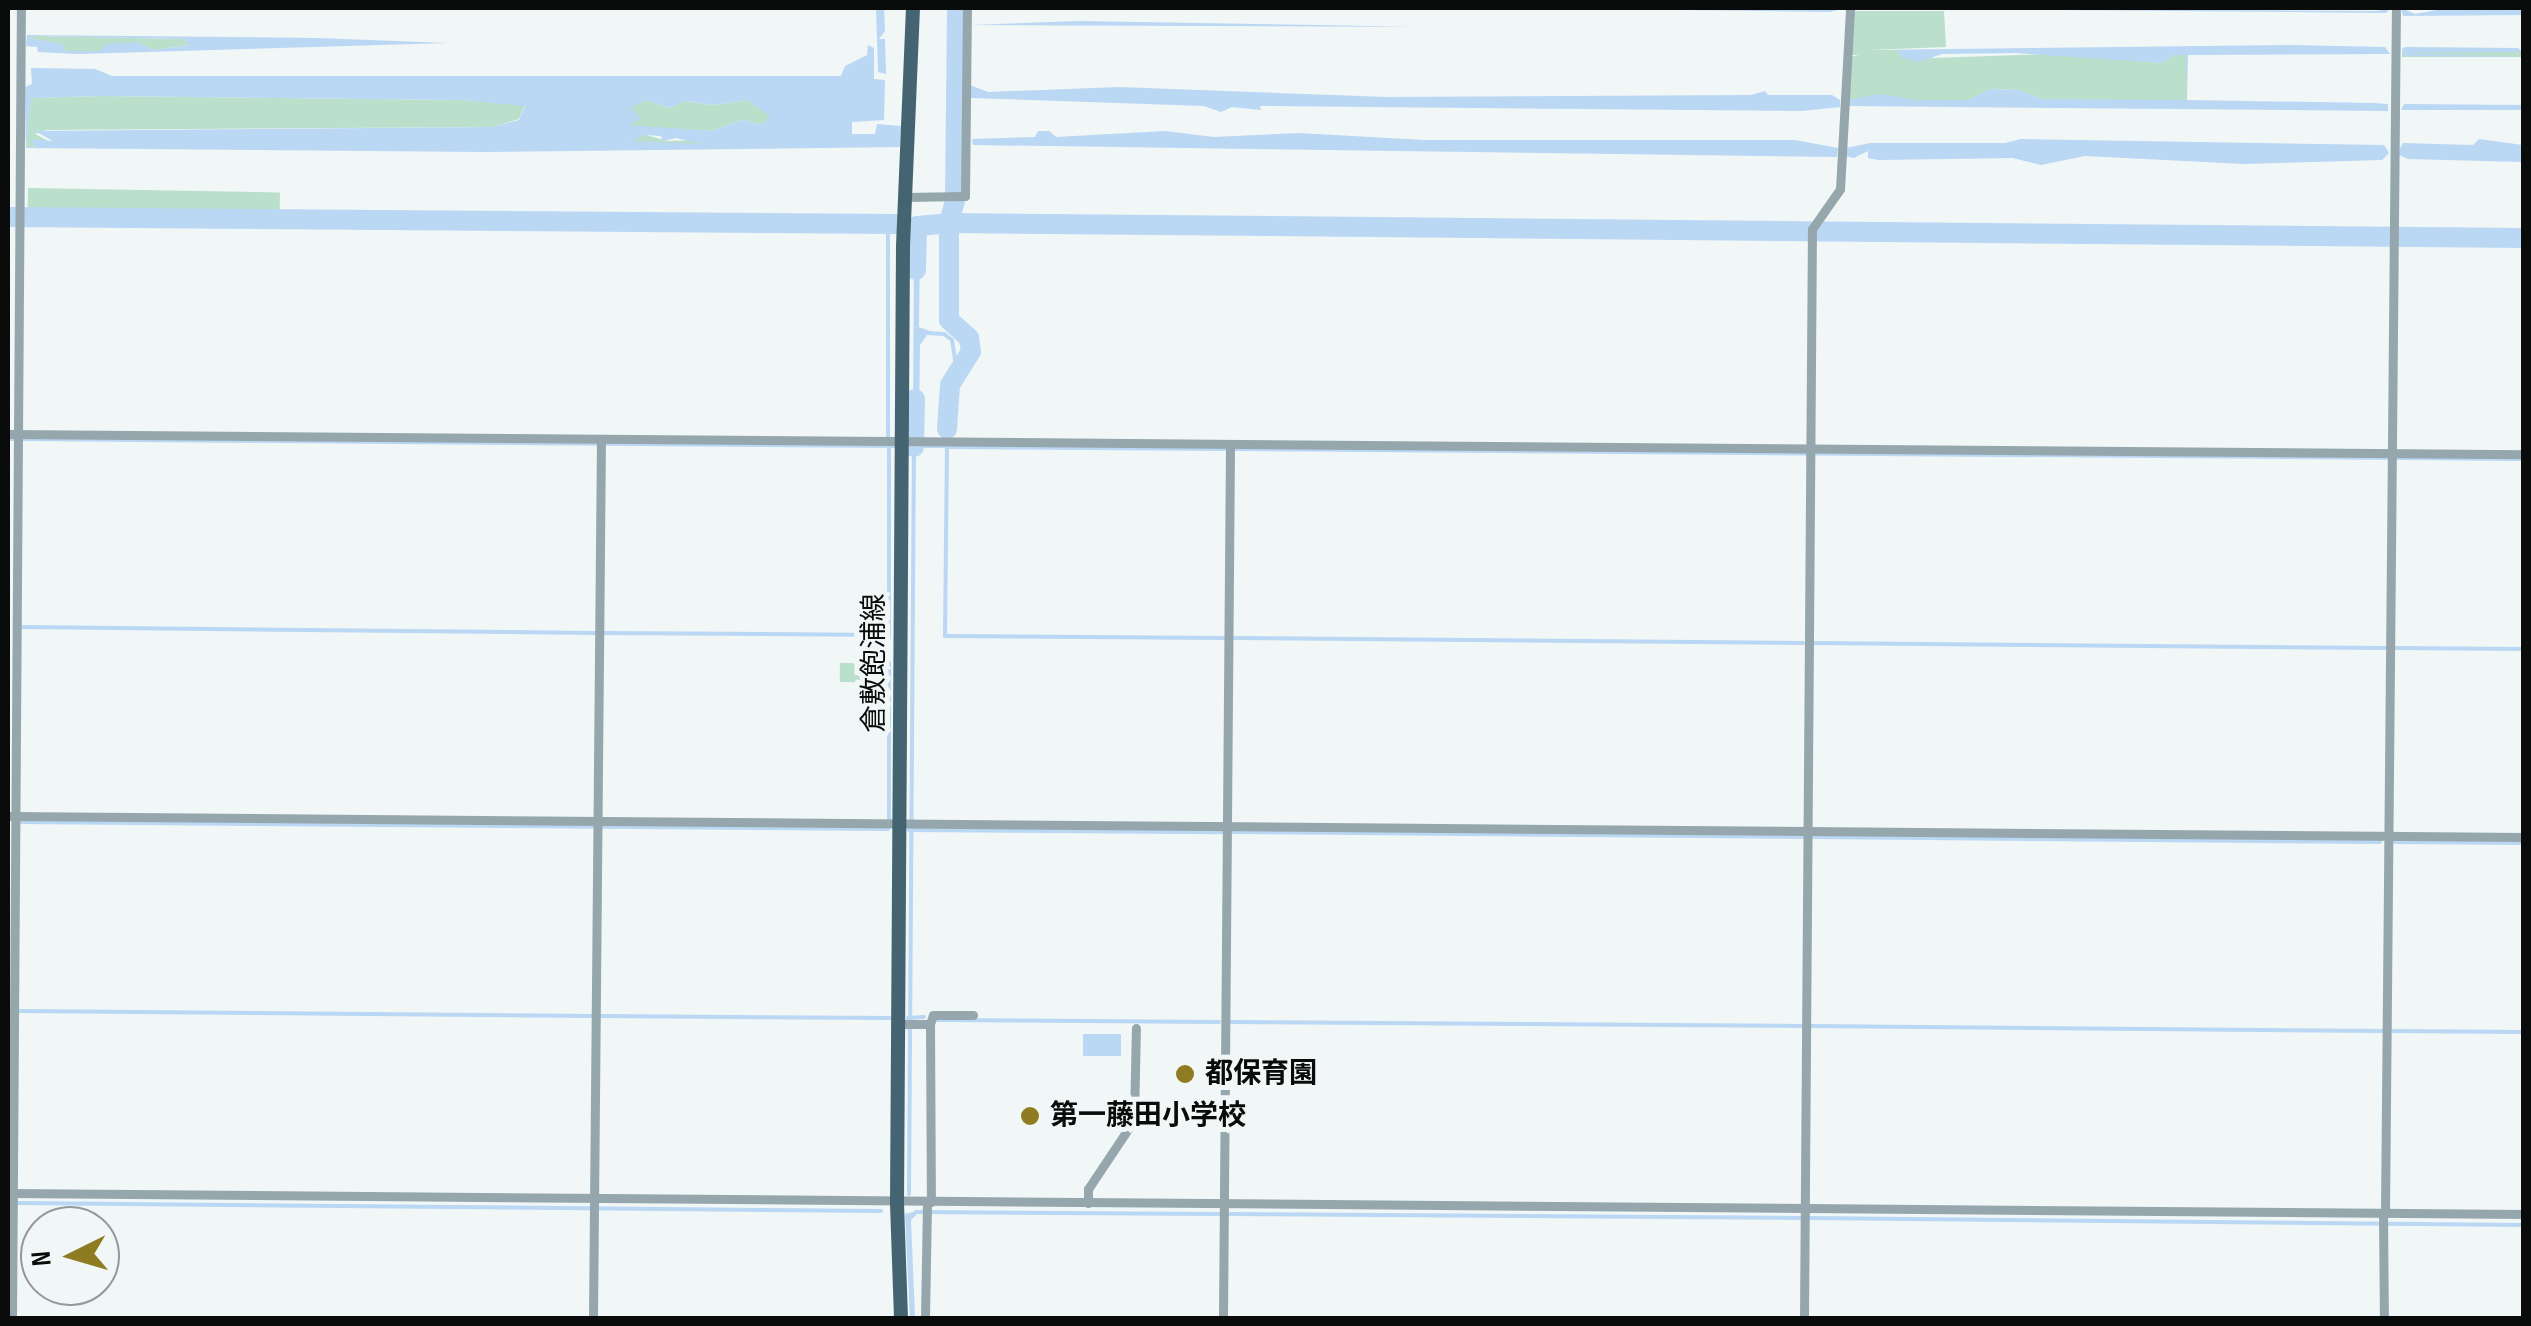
<!DOCTYPE html>
<html>
<head>
<meta charset="utf-8">
<style>
  body { margin:0 }
  #map { position:relative; width:2531px; height:1326px; overflow:hidden; background:#f1f6f7; font-family:"Sofia Sans Condensed","Noto Sans JP",sans-serif }
  div>[style] { position:absolute }
  .green>* { inset:0; background:#badfcb; transform-origin:0 0 }
  .water>* { inset:0; background:#bad7f3; transform-origin:0 0 }
  .stream>* { height:4px; margin:-2px; padding:0 2px; transform-origin:2px; border-radius:2px; background:#bad7f3 }
  .river>* { height:20px; margin:-10px; padding:0 10px; transform-origin:10px; border-radius:10px; background:#bad7f3 }
  .street>* { height:9px; margin:-4.5px; padding:0 4.5px; transform-origin:4.5px; border-radius:4.5px; background:#95a6ad }
  .primary>* { height:14px; margin:-7px; padding:0 7px; transform-origin:7px; border-radius:7px; background:#456471 }
  .dots>* { width:28px; height:28px; translate:-50% -50%; box-sizing:border-box; border:5px solid #f1f6f7; border-radius:50% }
  span { translate:-50% -50%; white-space:nowrap; text-align:center; line-height:1.15; -webkit-text-stroke:10px #f1f6f7; paint-order:stroke }
  .street-label { font-size:28px; color:#0a0c0c }
  .poi-label { font-size:28px; color:#0a0c0c; font-weight:700 }
  .left { translate:0 -50%; text-align:left }
  .frame { position:absolute; inset:0; border:10px solid #0a0c0c; pointer-events:none }
  .north { position:absolute; left:20px; top:1206px; width:100px; height:100px; box-sizing:border-box; background:#f1f6f7; border:2px solid #959899; border-radius:50%; rotate:265deg; font-size:28px; font-weight:700; line-height:40px; text-align:center; color:#0a0c0c }
  .north::after { content:''; display:block; margin:auto; width:35px; height:45px; background:#8f7b21; clip-path:polygon(50% 0,100% 100%,50% 72%,0 100%) }
</style>
</head>
<body>
<div id="map">
  <div class="green">
    <div style="clip-path:polygon(1856px 11px,1944px 11px,1946px 47px,1869px 50px,1898px 50px,1933px 58px,2052px 54px,2162px 63px,2173px 55px,2187px 55px,2187px 101px,2041px 99px,2020px 90px,1992px 89px,1968px 100px,1847px 100px,1850px 57px,1859px 55px,1850px 55px,1852px 12px)"></div>
    <div style="clip-path:polygon(38px 36px,183px 39px,190px 45px,153px 50px,138px 42px,101px 51px,65px 51px,61px 44px,28px 38px)"></div>
    <div style="left:2402px;top:52px;width:121px;height:5px"></div>
    <div style="clip-path:polygon(103px 96px,461px 100px,525px 105px,519px 119px,492px 127px,46px 130px,35px 134px,52px 143px,26px 148px,30px 98px)"></div>
    <div style="clip-path:polygon(646px 100px,670px 108px,684px 101px,713px 105px,747px 100px,771px 116px,762px 125px,742px 120px,711px 131px,629px 126px,630px 107px)"></div>
    <div style="clip-path:polygon(646px 135px,668px 141px,695px 140px,704px 145px,633px 144px,632px 139px)"></div>
    <div style="left:28px;top:188px;width:252px;height:25px;rotate:1deg"></div>
    <div style="left:840px;top:663px;width:47px;height:19px;rotate:1deg"></div>
  </div>
  <div class="water">
    <div style="clip-path:polygon(876px 8px,884px 8px,885px 31px,879px 39px,885px 39px,886px 74px,878px 72px)"></div>
    <div style="clip-path:polygon(1527px 8px,1845px 8px,1830px 12px)"></div>
    <div style="clip-path:polygon(1853px 8px,2376px 11px,2391px 8px,2386px 13px)"></div>
    <div style="clip-path:polygon(2401px 8px,2415px 14px,2448px 8px,2523px 8px,2523px 15px,2403px 16px)"></div>
    <div style="clip-path:polygon(1079px 21px,1321px 25px,1415px 27px,970px 25px)"></div>
    <div style="clip-path:polygon(evenodd,27px 35px,317px 38px,448px 43px,79px 54px,38px 52px,37px 47px,26px 46px,27px 35px,38px 36px,183px 39px,190px 45px,153px 50px,138px 42px,105px 44px,101px 51px,65px 51px,62px 44px,29px 38px,38px 36px)"></div>
    <div style="clip-path:polygon(evenodd,868px 45px,874px 48px,874px 79px,885px 80px,884px 120px,852px 122px,852px 134px,875px 134px,877px 124px,901px 126px,900px 147px,485px 152px,26px 148px,25px 87px,32px 84px,31px 68px,95px 69px,112px 76px,841px 76px,845px 66px,867px 55px,868px 45px,103px 96px,461px 100px,525px 106px,519px 120px,492px 127px,35px 131px,53px 141px,30px 139px,35px 147px,26px 147px,31px 98px,103px 96px,868px 45px,646px 100px,670px 108px,685px 101px,713px 105px,747px 100px,770px 116px,762px 125px,742px 120px,711px 131px,629px 125px,641px 118px,630px 108px,646px 100px,868px 45px,646px 135px,661px 136px,663px 141px,676px 138px,704px 144px,631px 141px,646px 135px)"></div>
    <div style="clip-path:polygon(evenodd,2290px 45px,2385px 47px,2390px 54px,2188px 55px,2187px 100px,2372px 103px,2388px 104px,2388px 111px,1847px 106px,1850px 57px,1867px 55px,1869px 50px,2290px 45px,1870px 50px,1898px 50px,1902px 58px,1919px 62px,1942px 54px,2014px 53px,2162px 63px,2173px 55px,2186px 55px,2187px 100px,2041px 99px,2020px 90px,1991px 89px,1968px 100px,1915px 100px,1882px 94px,1847px 100px,1850px 57px,1867px 55px,1870px 50px)"></div>
    <div style="clip-path:polygon(2405px 47px,2518px 48px,2523px 52px,2403px 53px,2523px 57px,2405px 56px,2402px 54px,2402px 49px)"></div>
    <div style="clip-path:polygon(970px 85px,988px 92px,1119px 87px,1387px 97px,1751px 95px,1765px 91px,1768px 95px,1832px 95px,1840px 100px,1840px 107px,1802px 111px,1260px 106px,1261px 110px,1232px 107px,1221px 112px,1204px 106px,971px 98px)"></div>
    <div style="clip-path:polygon(2404px 104px,2523px 105px,2523px 110px,2401px 110px)"></div>
    <div style="clip-path:polygon(1038px 131px,1049px 131px,1056px 137px,1165px 131px,1214px 137px,1299px 133px,1424px 140px,1795px 140px,1838px 148px,1837px 157px,973px 145px,972px 139px,1035px 137px)"></div>
    <div style="clip-path:polygon(2021px 139px,2384px 145px,2389px 153px,2382px 160px,2244px 164px,2085px 156px,2041px 165px,2013px 158px,1878px 160px,1868px 158px,1868px 151px,1854px 158px,1845px 156px,1846px 148px,1870px 143px,2005px 143px)"></div>
    <div style="clip-path:polygon(2479px 139px,2523px 145px,2523px 162px,2408px 159px,2397px 154px,2403px 143px,2473px 145px)"></div>
    <div style="clip-path:polygon(914px 242px,920px 244px,919px 327px,930px 331px,920px 345px,919px 420px,913px 423px)"></div>
    <div style="left:1083px;top:1034px;width:38px;height:22px"></div>
    <div style="clip-path:polygon(921px 1210px,911px 1220px,915px 1318px,910px 1318px,905px 1214px)"></div>
  </div>
  <div class="stream">
    <div style="left:957px;top:24px;width:3px"></div>
    <div style="left:956px;top:96px;width:4px"></div>
    <div style="left:956px;top:141px;width:4px"></div>
    <div style="left:928px;top:333px;width:16px;rotate:4deg"></div>
    <div style="left:944px;top:334px;width:10px;rotate:37deg"></div>
    <div style="left:952px;top:340px;width:33px;rotate:81deg"></div>
    <div style="left:8px;top:439px;width:6px"></div>
    <div style="left:22px;top:439px;width:872px;rotate:0.46deg"></div>
    <div style="left:888px;top:439px;width:215px;rotate:-90deg"></div>
    <div style="left:911px;top:446px;width:36px"></div>
    <div style="left:1235px;top:449px;width:1289px;rotate:0.44deg"></div>
    <div style="left:22px;top:627px;width:573px;rotate:0.6deg"></div>
    <div style="left:603px;top:633px;width:285px;rotate:0.4deg"></div>
    <div style="left:889px;top:638px;width:190px;rotate:-90deg"></div>
    <div style="left:1224px;top:638px;width:279px;rotate:-179.6deg"></div>
    <div style="left:945px;top:636px;width:189px;rotate:-89.4deg"></div>
    <div style="left:947px;top:447px;width:279px;rotate:0.4deg"></div>
    <div style="left:1233px;top:638px;width:570px;rotate:0.5deg"></div>
    <div style="left:1813px;top:643px;width:573px;rotate:0.5deg"></div>
    <div style="left:2394px;top:648px;width:130px;rotate:0.4deg"></div>
    <div style="left:889px;top:819px;width:156px;rotate:-90deg"></div>
    <div style="left:19px;top:822px;width:869px;rotate:0.46deg"></div>
    <div style="left:909px;top:830px;width:313px;rotate:0.4deg"></div>
    <div style="left:1230px;top:832px;width:574px;rotate:0.5deg"></div>
    <div style="left:1812px;top:837px;width:568px;rotate:0.5deg"></div>
    <div style="left:2395px;top:842px;width:129px;rotate:0.4deg"></div>
    <div style="left:8px;top:1011px;width:2px"></div>
    <div style="left:19px;top:1011px;width:574px;rotate:0.5deg"></div>
    <div style="left:600px;top:1016px;width:290px;rotate:0.4deg"></div>
    <div style="left:908px;top:1018px;width:16px;rotate:-4deg"></div>
    <div style="left:935px;top:1020px;width:284px;rotate:0.4deg"></div>
    <div style="left:1228px;top:1022px;width:575px;rotate:0.4deg"></div>
    <div style="left:1809px;top:1026px;width:574px;rotate:0.5deg"></div>
    <div style="left:2391px;top:1031px;width:133px;rotate:0.4deg"></div>
    <div style="left:909px;top:1194px;width:747px;rotate:-89.62deg"></div>
    <div style="left:18px;top:1203px;width:863px;rotate:0.53deg"></div>
    <div style="left:916px;top:1212px;width:304px;rotate:0.4deg"></div>
    <div style="left:1228px;top:1214px;width:573px;rotate:0.4deg"></div>
    <div style="left:1808px;top:1218px;width:716px;rotate:0.56deg"></div>
  </div>
  <div class="river">
    <div style="left:8px;top:217px;width:889px;rotate:0.45deg"></div>
    <div style="left:916px;top:270px;width:44px;rotate:-88.7deg"></div>
    <div style="left:917px;top:226px;width:32px;rotate:-5deg"></div>
    <div style="left:949px;top:223px;width:23px;rotate:-75deg"></div>
    <div style="left:955px;top:201px;width:193px;rotate:-89.4deg"></div>
    <div style="left:947px;top:429px;width:44px;rotate:-86.1deg"></div>
    <div style="left:950px;top:385px;width:39px;rotate:-58deg"></div>
    <div style="left:971px;top:352px;width:14px;rotate:-98deg"></div>
    <div style="left:969px;top:338px;width:27px;rotate:-138deg"></div>
    <div style="left:949px;top:320px;width:97px;rotate:-90deg"></div>
    <div style="left:949px;top:223px;width:1575px;rotate:0.55deg"></div>
    <div style="left:914px;top:447px;width:48px;rotate:-88.8deg"></div>
  </div>
  <div class="street">
    <div style="left:906px;top:197px;width:59px;rotate:-1deg"></div>
    <div style="left:965px;top:196px;width:188px;rotate:-89.4deg"></div>
    <div style="left:8px;top:434px;width:2516px;rotate:0.46deg"></div>
    <div style="left:8px;top:816px;width:2516px;rotate:0.48deg"></div>
    <div style="left:898px;top:1024px;width:32px"></div>
    <div style="left:930px;top:1024px;width:9px;rotate:-72deg"></div>
    <div style="left:933px;top:1015px;width:40px"></div>
    <div style="left:930px;top:1024px;width:178px;rotate:89.7deg"></div>
    <div style="left:8px;top:1193px;width:2516px;rotate:0.48deg"></div>
    <div style="left:1088px;top:1203px;width:14px;rotate:-90deg"></div>
    <div style="left:1088px;top:1189px;width:83px;rotate:-56.3deg"></div>
    <div style="left:1134px;top:1120px;width:92px;rotate:-88.8deg"></div>
    <div style="left:2383px;top:1213px;width:105px;rotate:89.5deg"></div>
    <div style="left:2385px;top:1213px;width:1205px;rotate:-89.48deg"></div>
    <div style="left:12px;top:1318px;width:1310px;rotate:-89.61deg"></div>
    <div style="left:593px;top:1318px;width:879px;rotate:-89.48deg"></div>
    <div style="left:925px;top:1318px;width:116px;rotate:-89deg"></div>
    <div style="left:1223px;top:1318px;width:874px;rotate:-89.54deg"></div>
    <div style="left:1804px;top:1318px;width:1089px;rotate:-89.58deg"></div>
    <div style="left:1812px;top:229px;width:49px;rotate:-55deg"></div>
    <div style="left:1840px;top:189px;width:181px;rotate:-86.8deg"></div>
  </div>
  <div class="primary">
    <div style="left:901px;top:1318px;width:116px;rotate:-92deg"></div>
    <div style="left:897px;top:1202px;width:956px;rotate:-89.64deg"></div>
    <div style="left:903px;top:246px;width:238px;rotate:-87.6deg"></div>
  </div>
  <div class="dots">
    <div style="left:1185px;top:1074px;background:#8f7b21"></div>
    <div style="left:1030px;top:1116px;background:#8f7b21"></div>
  </div>
  <div class="street-label">
    <span style="left:875px;top:663px;rotate:-90deg">倉敷飽浦線</span>
  </div>
  <div class="poi-label">
    <span class="left" style="left:1205px;top:1074px">都保育園</span>
    <span class="left" style="left:1050px;top:1116px">第一藤田小学校</span>
  </div>
  <div class="frame"></div>
  <div class="north">N</div>
</div>
</body>
</html>
